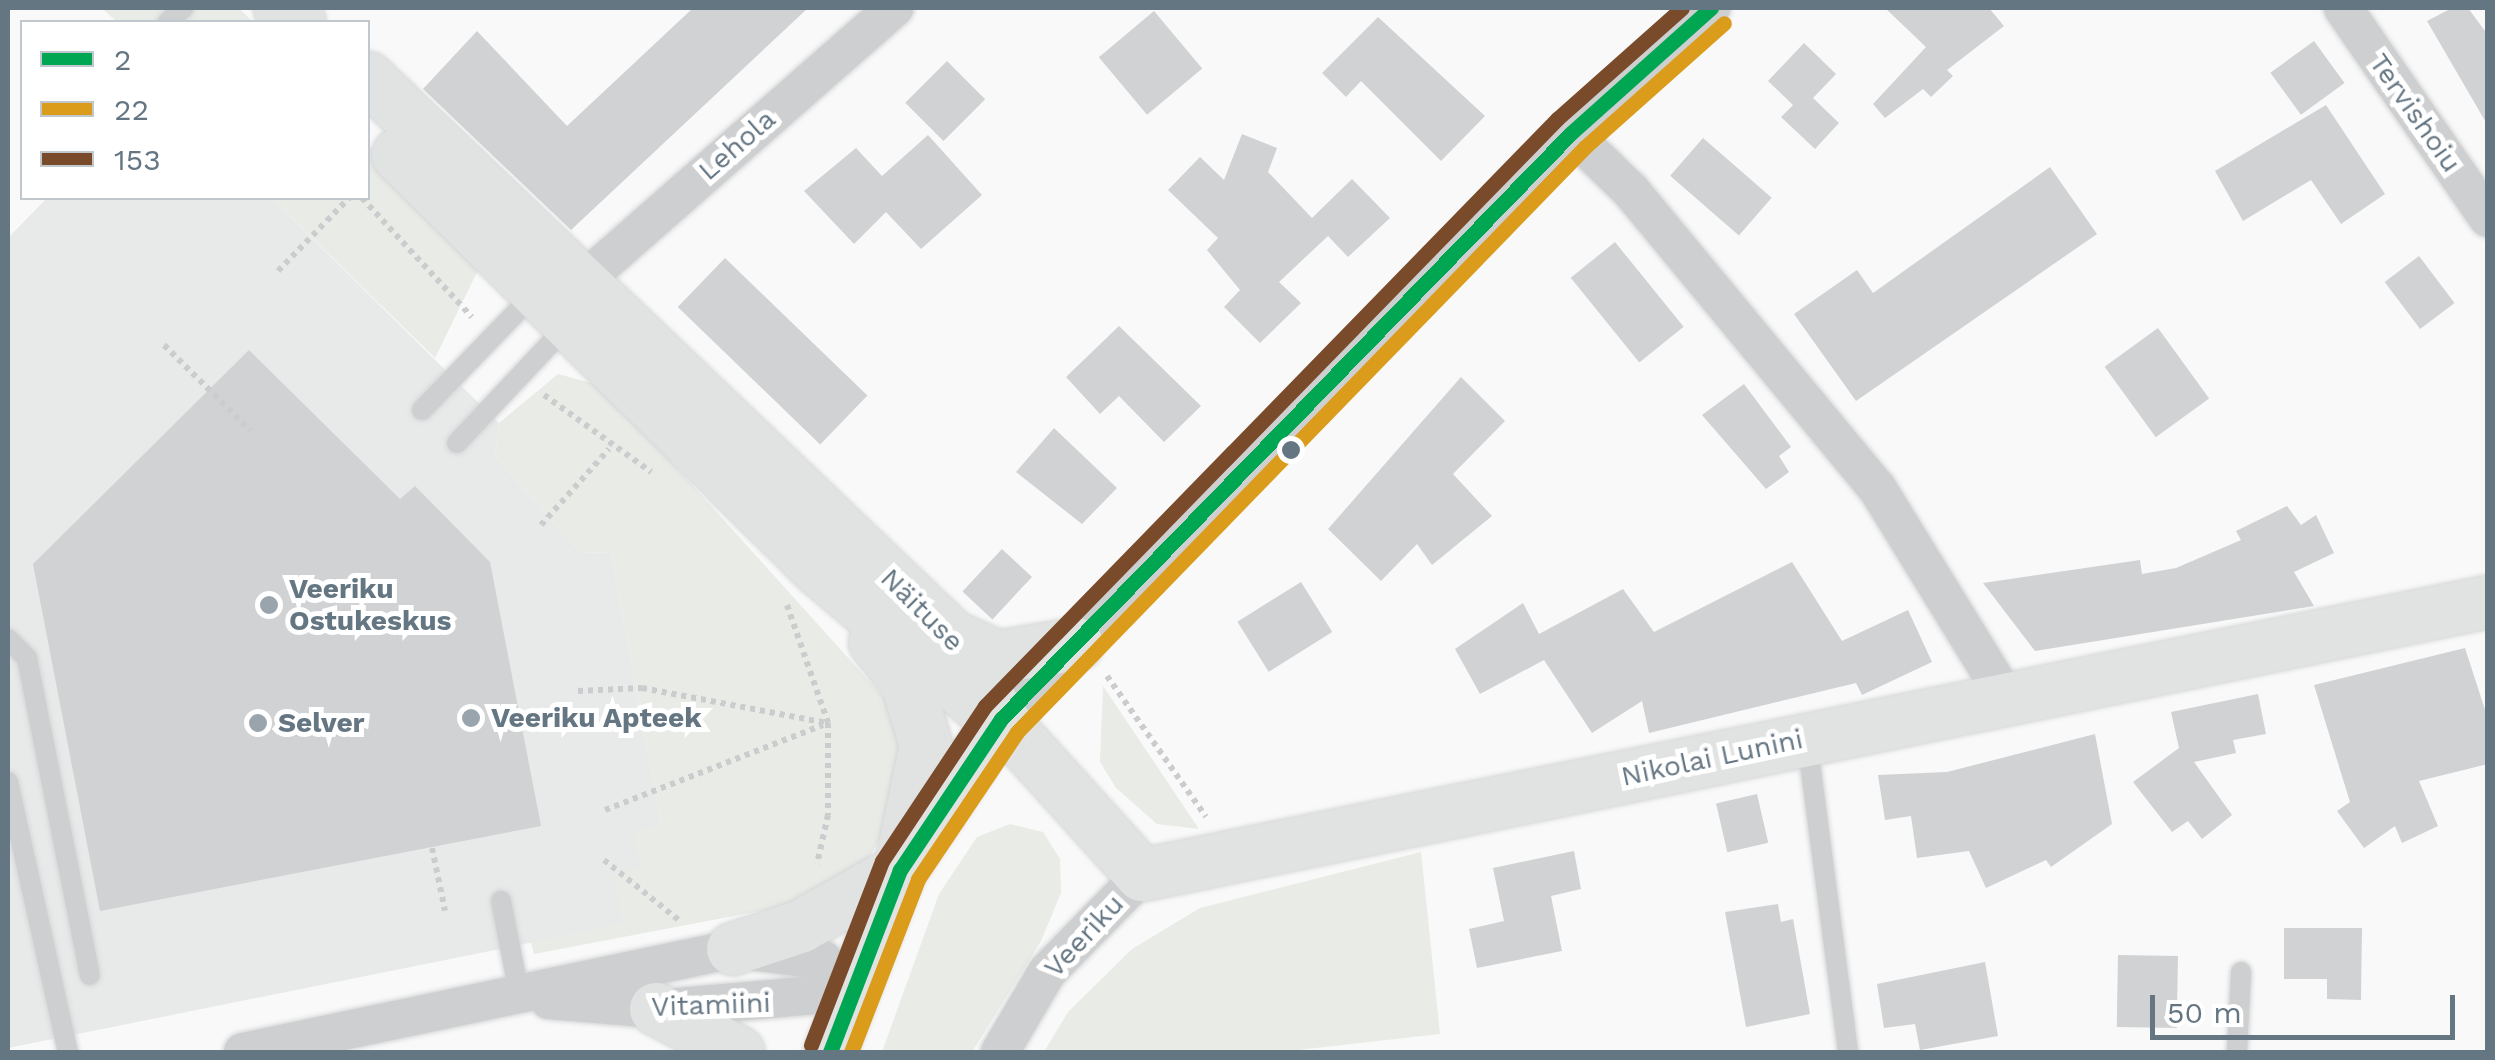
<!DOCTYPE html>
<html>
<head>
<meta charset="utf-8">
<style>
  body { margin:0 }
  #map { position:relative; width:2495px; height:1060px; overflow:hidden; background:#f9f9f9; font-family:"Work Sans",sans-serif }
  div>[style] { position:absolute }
  .built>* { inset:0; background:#e8e9e9 }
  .green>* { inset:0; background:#e8ebe6 }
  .building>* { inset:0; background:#d0d2d3; transform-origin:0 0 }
  .path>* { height:6px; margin-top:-3px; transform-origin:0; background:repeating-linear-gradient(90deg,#cbcccd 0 5px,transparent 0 10px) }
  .roads { filter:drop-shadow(0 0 2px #d5d6d7) drop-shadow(0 0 2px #d5d6d7) }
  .lane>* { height:20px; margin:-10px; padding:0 10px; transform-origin:10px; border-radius:10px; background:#cecfd0 }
  .street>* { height:38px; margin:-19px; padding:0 19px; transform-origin:19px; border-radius:19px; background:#cecfd0 }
  .secondary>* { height:52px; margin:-26px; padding:0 26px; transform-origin:26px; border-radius:26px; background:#e1e2e2 }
  .bus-1>* { height:15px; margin:-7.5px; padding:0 7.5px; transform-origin:7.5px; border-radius:7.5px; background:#00a651 }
  .bus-2>* { height:15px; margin:-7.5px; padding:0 7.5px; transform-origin:7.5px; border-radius:7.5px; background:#da9c1a }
  .bus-3>* { height:15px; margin:-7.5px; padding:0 7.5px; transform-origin:7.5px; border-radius:7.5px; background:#7a4b2a }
  .dots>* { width:28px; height:28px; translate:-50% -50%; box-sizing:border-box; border:5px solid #fff; border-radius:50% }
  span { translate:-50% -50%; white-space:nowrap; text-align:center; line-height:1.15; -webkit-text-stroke:10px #fff; paint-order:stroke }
  .street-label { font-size:28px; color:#657683 }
  .poi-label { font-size:28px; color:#657683; font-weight:700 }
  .left { translate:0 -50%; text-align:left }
  .frame { position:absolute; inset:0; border:10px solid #657683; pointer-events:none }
  .legend { position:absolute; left:20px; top:20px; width:350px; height:180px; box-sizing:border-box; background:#fff; border:2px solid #c1c8cd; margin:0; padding:12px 18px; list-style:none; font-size:30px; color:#657683 }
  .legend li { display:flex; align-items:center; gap:20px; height:50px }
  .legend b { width:50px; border:2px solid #c1c8cd }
  .scale { position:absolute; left:2150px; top:995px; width:305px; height:45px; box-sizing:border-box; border:5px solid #657683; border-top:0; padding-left:12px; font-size:30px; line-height:35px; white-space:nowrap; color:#657683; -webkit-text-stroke:8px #fff; paint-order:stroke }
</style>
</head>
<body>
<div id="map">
  <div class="built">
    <div style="clip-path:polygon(47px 198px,271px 198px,499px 423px,495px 456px,580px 552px,611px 553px,661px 825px,624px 924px,8px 1048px,8px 238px)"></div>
  </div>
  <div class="green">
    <div style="clip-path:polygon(102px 8px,239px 8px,253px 22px,117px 22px)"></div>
    <div style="clip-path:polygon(368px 144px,481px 264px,435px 358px,271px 198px,368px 198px)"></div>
    <div style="clip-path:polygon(558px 374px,603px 386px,896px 711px,906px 748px,898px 806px,867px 862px,808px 902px,534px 954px,531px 942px,623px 924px,614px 874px,640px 867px,633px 831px,661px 825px,611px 553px,580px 552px,495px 456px,499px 423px)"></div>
    <div style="clip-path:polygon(1103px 686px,1199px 829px,1157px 824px,1116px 788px,1100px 762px)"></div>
    <div style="clip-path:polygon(1010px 824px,1043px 832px,1060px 859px,1061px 893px,1041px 941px,972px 1052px,882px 1052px,939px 894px,977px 837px)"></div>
    <div style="clip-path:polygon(1421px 852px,1440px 1034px,1280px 1052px,1044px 1052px,1068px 1012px,1132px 949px,1200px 908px)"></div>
  </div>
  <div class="building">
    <div style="clip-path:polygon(693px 8px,808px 8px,571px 230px,423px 89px,477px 31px,567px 126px)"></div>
    <div style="clip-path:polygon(1885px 8px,1989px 8px,2004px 26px,1947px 70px,1953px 76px,1931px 97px,1923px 89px,1885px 118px,1873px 104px,1926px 47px)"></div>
    <div style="clip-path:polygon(2452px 8px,2468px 8px,2488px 35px,2488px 126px,2427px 21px)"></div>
    <div style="left:1154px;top:11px;width:75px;height:72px;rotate:50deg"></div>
    <div style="clip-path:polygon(1378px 17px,1485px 116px,1441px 161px,1361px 81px,1346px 97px,1322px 73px)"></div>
    <div style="left:2314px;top:41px;width:52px;height:54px;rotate:54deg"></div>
    <div style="clip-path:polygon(1804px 43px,1836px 74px,1813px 98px,1839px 123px,1815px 149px,1781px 117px,1793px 105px,1768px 81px)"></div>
    <div style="left:947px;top:61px;width:54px;height:59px;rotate:45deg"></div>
    <div style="clip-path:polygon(2326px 105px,2385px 194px,2341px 224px,2311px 180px,2243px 221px,2215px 171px)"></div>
    <div style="clip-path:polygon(1242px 134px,1277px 148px,1268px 172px,1312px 218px,1352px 179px,1390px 218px,1348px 257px,1328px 236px,1279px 282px,1301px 303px,1260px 343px,1224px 307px,1240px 290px,1207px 250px,1218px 238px,1168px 190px,1200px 157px,1224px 180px)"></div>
    <div style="clip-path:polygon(928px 135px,982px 195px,921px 249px,886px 212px,854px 244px,804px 191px,856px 148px,882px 176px)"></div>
    <div style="left:1703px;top:138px;width:91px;height:50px;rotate:41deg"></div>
    <div style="clip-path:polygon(2050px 167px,2097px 234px,1856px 401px,1794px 314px,1857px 270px,1873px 293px)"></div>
    <div style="left:1615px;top:242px;width:109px;height:57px;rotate:51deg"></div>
    <div style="left:2419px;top:256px;width:59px;height:43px;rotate:53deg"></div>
    <div style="left:725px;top:258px;width:198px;height:68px;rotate:44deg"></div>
    <div style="clip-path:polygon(1119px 326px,1201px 406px,1164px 442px,1119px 396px,1100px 414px,1066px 377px)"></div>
    <div style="left:2158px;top:328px;width:87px;height:66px;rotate:54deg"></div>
    <div style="clip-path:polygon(249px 350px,400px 499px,415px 486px,490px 562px,541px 826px,100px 911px,33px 564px)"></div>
    <div style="clip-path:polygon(1461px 377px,1505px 421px,1453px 474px,1492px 516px,1432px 565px,1417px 544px,1381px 581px,1328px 529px)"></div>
    <div style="clip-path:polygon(1744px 384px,1791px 447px,1779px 456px,1789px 472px,1766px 489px,1702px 415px)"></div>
    <div style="clip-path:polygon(1054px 428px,1117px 488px,1082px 524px,1016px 472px)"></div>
    <div style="clip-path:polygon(2287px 506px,2301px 525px,2316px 515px,2334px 553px,2294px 572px,2314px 606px,2035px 651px,1983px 583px,2140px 560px,2142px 574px,2176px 568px,2241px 540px,2236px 531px)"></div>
    <div style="left:1002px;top:549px;width:41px;height:58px;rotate:43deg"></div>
    <div style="clip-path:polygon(1792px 562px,1842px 641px,1908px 610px,1932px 662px,1862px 695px,1856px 683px,1649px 733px,1642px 701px,1592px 733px,1544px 660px,1480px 694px,1455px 649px,1523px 603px,1539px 634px,1623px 589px,1654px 632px)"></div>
    <div style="left:1301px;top:582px;width:59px;height:75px;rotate:58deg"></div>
    <div style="clip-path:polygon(2465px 648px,2488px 719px,2488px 764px,2419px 781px,2438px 826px,2402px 843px,2395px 826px,2364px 848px,2337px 811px,2350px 802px,2314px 685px)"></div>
    <div style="clip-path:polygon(2258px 694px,2266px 734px,2233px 740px,2236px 753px,2194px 762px,2232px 815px,2202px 839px,2188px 821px,2172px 832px,2133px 782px,2179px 748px,2171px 712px)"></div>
    <div style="clip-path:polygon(2095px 734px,2112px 824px,2051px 867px,2046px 860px,1986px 888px,1969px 851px,1917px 858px,1911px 816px,1885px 820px,1878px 775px,1947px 772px)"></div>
    <div style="left:1757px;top:794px;width:50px;height:42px;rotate:77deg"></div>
    <div style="clip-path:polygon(1574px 851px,1581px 889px,1551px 896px,1562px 951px,1477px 968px,1469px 929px,1504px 921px,1493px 868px)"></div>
    <div style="clip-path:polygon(1778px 904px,1781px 922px,1793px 919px,1810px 1014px,1746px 1027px,1725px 912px)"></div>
    <div style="clip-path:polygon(2284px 928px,2362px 928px,2361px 1000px,2327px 999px,2327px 979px,2284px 979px)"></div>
    <div style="left:2118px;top:955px;width:60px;height:72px;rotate:1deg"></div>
    <div style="clip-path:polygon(1985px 962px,1998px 1036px,1920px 1050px,1915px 1024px,1884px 1028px,1877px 984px)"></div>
  </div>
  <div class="path">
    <div style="left:362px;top:198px;width:162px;rotate:47.3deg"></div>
    <div style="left:278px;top:271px;width:102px;rotate:-45.8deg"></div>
    <div style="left:164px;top:345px;width:122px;rotate:44.7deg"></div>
    <div style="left:544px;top:395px;width:132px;rotate:35.7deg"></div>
    <div style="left:541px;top:525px;width:102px;rotate:-48.2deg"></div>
    <div style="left:787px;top:605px;width:125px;rotate:70.8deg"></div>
    <div style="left:828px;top:723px;width:92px;rotate:90deg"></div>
    <div style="left:828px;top:815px;width:50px;rotate:102.7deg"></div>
    <div style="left:1107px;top:676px;width:172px;rotate:54.9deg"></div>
    <div style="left:578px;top:691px;width:64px;rotate:-2.7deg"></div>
    <div style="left:642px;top:688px;width:189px;rotate:10.7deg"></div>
    <div style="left:605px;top:810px;width:234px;rotate:-21.3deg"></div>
    <div style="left:432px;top:848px;width:64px;rotate:78.3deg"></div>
    <div style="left:604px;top:860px;width:99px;rotate:38.8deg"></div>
  </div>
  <div class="roads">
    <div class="lane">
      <div style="left:168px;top:22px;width:21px;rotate:-43deg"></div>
      <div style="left:422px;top:410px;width:161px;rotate:-46deg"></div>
      <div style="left:457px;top:443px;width:161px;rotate:-46.8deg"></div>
      <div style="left:8px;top:639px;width:27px;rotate:45deg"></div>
      <div style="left:27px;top:658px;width:323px;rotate:78.8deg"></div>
      <div style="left:1807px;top:740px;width:315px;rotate:82.5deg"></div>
      <div style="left:8px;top:782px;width:277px;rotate:77.5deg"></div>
      <div style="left:501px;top:901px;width:99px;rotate:78.9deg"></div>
      <div style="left:2237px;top:1052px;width:80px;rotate:-87.1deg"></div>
    </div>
    <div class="street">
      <div style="left:2343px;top:8px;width:255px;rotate:55.4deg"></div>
      <div style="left:1571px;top:133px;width:83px;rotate:44deg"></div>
      <div style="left:1631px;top:191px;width:386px;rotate:50.4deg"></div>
      <div style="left:1877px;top:488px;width:246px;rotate:58.4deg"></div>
      <div style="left:561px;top:288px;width:21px;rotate:-14deg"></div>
      <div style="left:581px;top:283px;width:417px;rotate:-41.3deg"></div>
      <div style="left:1001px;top:719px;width:817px;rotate:-45.79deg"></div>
      <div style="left:1571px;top:133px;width:188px;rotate:-41.8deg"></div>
      <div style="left:549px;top:1000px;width:107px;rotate:4.8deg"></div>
      <div style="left:656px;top:1009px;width:195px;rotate:-5deg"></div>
      <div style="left:243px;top:1052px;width:501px;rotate:-11.87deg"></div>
      <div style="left:733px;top:949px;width:91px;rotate:7deg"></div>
      <div style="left:823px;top:960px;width:42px;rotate:49.8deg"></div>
      <div style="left:1000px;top:1052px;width:93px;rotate:-59.6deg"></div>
      <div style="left:1047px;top:972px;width:136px;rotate:-45.6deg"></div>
    </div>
    <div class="secondary">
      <div style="left:280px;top:8px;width:24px;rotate:36deg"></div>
      <div style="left:368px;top:78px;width:809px;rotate:43.7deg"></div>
      <div style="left:953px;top:637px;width:95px;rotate:59.7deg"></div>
      <div style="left:1001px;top:719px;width:210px;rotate:47.9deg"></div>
      <div style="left:1142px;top:875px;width:1373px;rotate:-11.47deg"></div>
      <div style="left:398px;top:155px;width:591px;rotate:44.59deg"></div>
      <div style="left:819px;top:570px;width:215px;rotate:40.3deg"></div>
      <div style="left:953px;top:637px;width:49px;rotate:24deg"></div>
      <div style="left:998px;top:657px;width:80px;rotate:-9.3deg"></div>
      <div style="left:733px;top:949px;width:71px;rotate:-18.2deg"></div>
      <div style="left:800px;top:927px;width:115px;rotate:-29.7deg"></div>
      <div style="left:900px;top:870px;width:128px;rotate:-78.3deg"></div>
      <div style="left:926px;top:745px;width:65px;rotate:-107deg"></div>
      <div style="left:907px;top:683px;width:52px;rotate:-128deg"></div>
      <div style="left:656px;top:1009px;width:93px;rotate:27.7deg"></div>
      <div style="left:830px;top:1052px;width:195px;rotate:-69deg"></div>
      <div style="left:900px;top:870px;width:182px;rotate:-56.2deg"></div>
    </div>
  </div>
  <div class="bus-1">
    <div style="left:830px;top:1052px;width:195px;rotate:-69deg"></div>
    <div style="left:900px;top:870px;width:182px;rotate:-56.2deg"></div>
    <div style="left:1001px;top:719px;width:817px;rotate:-45.79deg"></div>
    <div style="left:1571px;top:133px;width:188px;rotate:-41.8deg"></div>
  </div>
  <div class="bus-2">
    <div style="left:851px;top:1052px;width:186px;rotate:-68.8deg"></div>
    <div style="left:918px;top:879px;width:177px;rotate:-56deg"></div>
    <div style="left:1017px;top:732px;width:815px;rotate:-45.84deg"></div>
    <div style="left:1585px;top:147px;width:186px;rotate:-41.7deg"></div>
  </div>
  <div class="bus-3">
    <div style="left:811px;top:1045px;width:197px;rotate:-68.9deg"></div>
    <div style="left:882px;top:861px;width:186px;rotate:-56.4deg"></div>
    <div style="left:985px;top:706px;width:820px;rotate:-45.74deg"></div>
    <div style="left:1557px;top:119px;width:167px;rotate:-41.6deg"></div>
  </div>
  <div class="dots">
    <div style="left:1291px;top:450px;background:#657683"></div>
    <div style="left:269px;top:605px;background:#99a4ac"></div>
    <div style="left:471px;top:718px;background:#99a4ac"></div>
    <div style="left:258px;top:723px;background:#99a4ac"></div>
  </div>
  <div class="street-label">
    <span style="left:2415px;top:113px;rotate:55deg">Tervishoiu</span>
    <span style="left:737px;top:145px;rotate:-41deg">Lehola</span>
    <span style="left:922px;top:610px;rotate:45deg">Näituse</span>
    <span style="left:1712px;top:758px;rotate:-12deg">Nikolai Lunini</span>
    <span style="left:1084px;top:936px;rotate:-47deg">Veeriku</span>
    <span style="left:711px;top:1005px;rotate:-2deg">Vitamiini</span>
  </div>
  <div class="poi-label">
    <span class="left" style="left:289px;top:605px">Veeriku<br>Ostukeskus</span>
    <span class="left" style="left:491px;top:718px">Veeriku Apteek</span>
    <span class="left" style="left:278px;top:723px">Selver</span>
  </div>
  <div class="frame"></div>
  <ul class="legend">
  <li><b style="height:12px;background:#00a651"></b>2</li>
  <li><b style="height:12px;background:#da9c1a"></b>22</li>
  <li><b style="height:12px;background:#7a4b2a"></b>153</li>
  </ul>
  <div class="scale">50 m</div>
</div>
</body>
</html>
